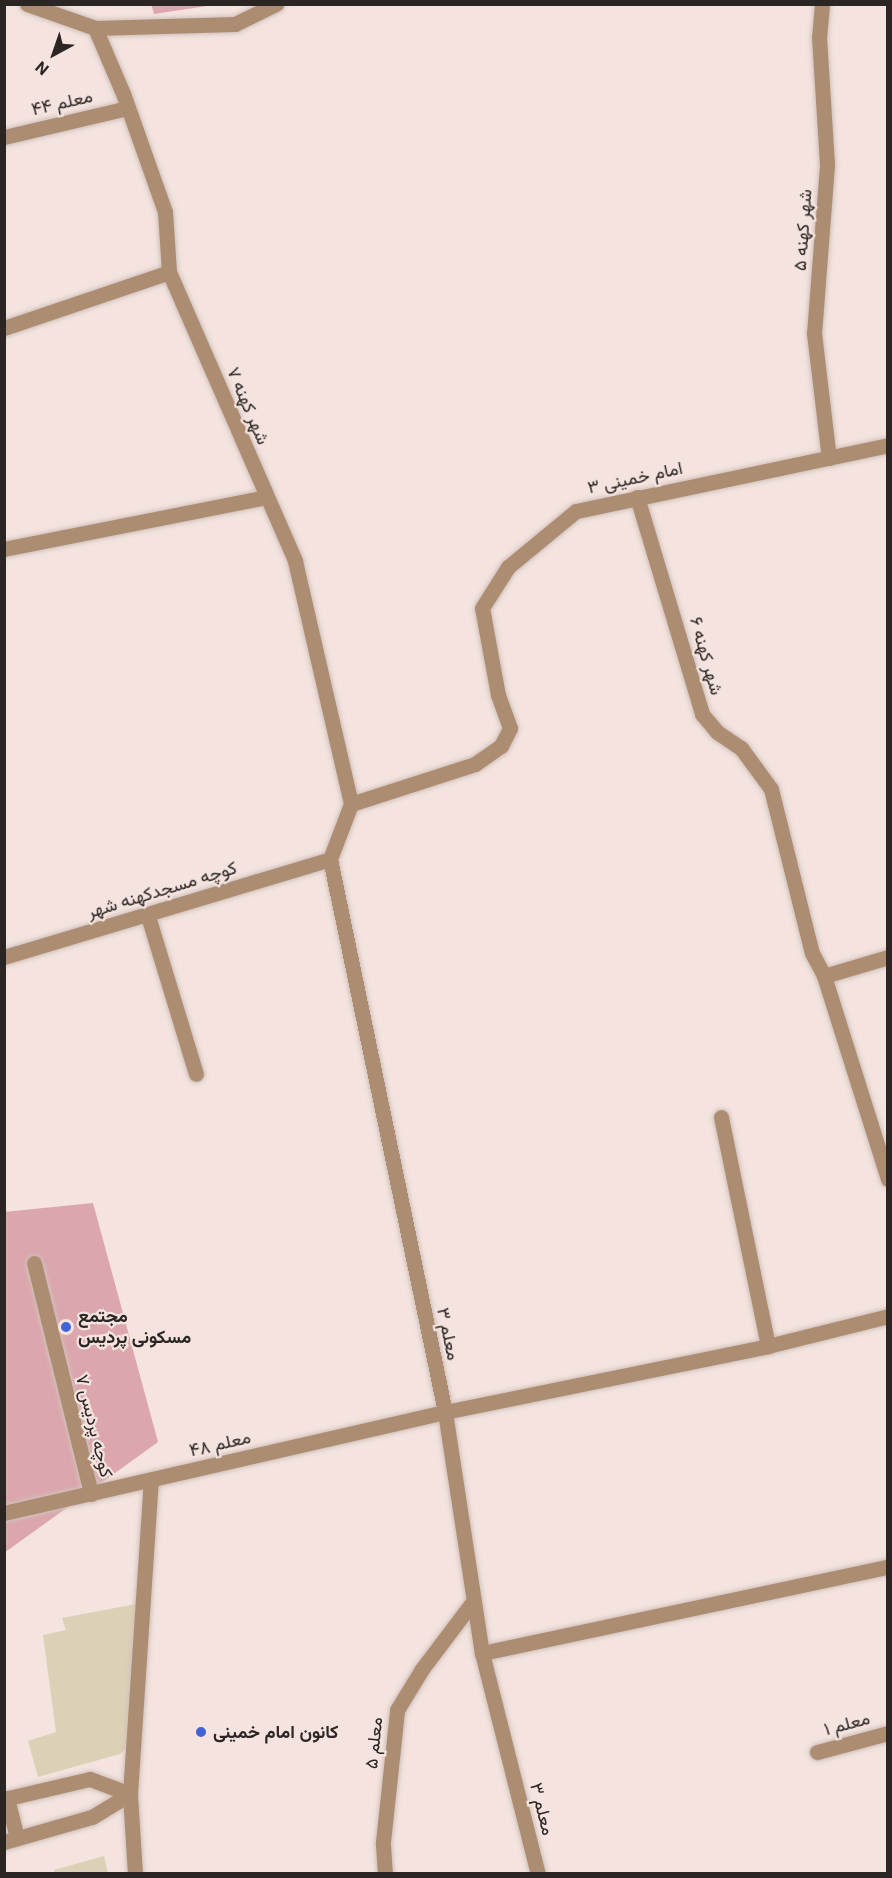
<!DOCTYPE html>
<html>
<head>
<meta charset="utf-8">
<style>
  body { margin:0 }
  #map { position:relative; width:892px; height:1878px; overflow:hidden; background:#f4e3de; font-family:Roboto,Vazirmatn,sans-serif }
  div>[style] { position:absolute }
  .green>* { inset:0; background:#dcd1b6 }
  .building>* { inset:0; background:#dba6ac }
  .roads { filter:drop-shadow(0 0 2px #d0c1bc) drop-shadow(0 0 2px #d0c1bc) }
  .service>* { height:15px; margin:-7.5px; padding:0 7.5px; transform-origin:7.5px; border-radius:7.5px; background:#ad8d72 }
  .minor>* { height:15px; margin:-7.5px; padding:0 7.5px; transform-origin:7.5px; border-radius:7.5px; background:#ad8d72 }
  .dots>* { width:16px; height:16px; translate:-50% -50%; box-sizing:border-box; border:3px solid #f4e3de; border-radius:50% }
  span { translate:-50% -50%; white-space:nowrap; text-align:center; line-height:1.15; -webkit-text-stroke:4.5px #f4e3de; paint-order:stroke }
  .street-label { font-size:18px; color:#2b2523 }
  .poi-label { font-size:18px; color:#2b2523; font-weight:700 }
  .left { translate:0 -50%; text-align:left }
  .frame { position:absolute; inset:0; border:6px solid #2b2523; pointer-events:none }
  .north { position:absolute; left:24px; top:24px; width:60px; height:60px; -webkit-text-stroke:4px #f4e3de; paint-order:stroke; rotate:220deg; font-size:16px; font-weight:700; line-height:24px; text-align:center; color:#2b2523 }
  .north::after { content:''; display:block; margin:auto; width:21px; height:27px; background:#2b2523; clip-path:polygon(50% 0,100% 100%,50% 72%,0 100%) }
</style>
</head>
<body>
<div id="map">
  <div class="green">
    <div style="clip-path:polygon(136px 1604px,127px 1747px,120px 1754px,38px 1777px,28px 1741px,56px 1732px,43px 1635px,66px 1630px,62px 1618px)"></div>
    <div style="clip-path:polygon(104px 1856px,108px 1873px,55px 1873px,54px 1870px)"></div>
  </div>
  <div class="building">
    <div style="clip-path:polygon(151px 4px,206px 4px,207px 6px,154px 14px)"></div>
    <div style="clip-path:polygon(93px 1203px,158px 1442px,4px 1553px,4px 1212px)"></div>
  </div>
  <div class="roads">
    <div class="service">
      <div style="left:7px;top:1798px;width:41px;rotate:76deg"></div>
      <div style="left:4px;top:1799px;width:88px;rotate:-13.1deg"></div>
      <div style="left:90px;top:1779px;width:43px;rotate:20.6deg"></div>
      <div style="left:4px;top:1842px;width:91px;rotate:-15.9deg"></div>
      <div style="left:92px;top:1817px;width:44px;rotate:-31.2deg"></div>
      <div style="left:135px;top:1874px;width:80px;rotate:-93.6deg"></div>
      <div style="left:130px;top:1794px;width:315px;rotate:-86.2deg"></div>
    </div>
    <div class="minor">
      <div style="left:27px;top:4px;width:72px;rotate:19.4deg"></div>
      <div style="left:95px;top:28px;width:140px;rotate:-1.6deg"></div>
      <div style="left:235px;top:24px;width:46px;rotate:-26deg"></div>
      <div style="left:822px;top:4px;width:33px;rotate:95deg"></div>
      <div style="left:819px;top:37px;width:128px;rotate:86.4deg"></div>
      <div style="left:827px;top:165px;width:169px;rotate:94.4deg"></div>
      <div style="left:814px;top:333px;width:126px;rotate:83.2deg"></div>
      <div style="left:95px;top:28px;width:74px;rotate:66.9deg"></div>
      <div style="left:124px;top:96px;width:123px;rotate:70.5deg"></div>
      <div style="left:165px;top:212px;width:60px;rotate:86.2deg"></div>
      <div style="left:169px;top:272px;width:315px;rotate:66.4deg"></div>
      <div style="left:295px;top:561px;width:249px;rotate:77deg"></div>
      <div style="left:4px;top:137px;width:127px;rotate:-13.2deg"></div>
      <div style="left:4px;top:328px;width:174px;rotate:-18.7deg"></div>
      <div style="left:637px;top:497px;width:227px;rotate:73.3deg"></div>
      <div style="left:702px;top:714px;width:23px;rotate:50deg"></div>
      <div style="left:717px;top:732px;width:29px;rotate:34deg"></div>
      <div style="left:741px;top:748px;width:51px;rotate:53.8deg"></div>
      <div style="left:771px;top:789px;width:169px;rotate:76deg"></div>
      <div style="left:812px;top:953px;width:26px;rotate:62deg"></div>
      <div style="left:824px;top:976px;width:213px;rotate:72.5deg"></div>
      <div style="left:4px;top:549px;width:267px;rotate:-11.2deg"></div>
      <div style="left:351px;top:804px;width:59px;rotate:110.9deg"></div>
      <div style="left:330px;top:859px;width:565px;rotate:78.25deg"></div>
      <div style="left:445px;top:1412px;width:244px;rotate:81.3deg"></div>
      <div style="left:482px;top:1653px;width:228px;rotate:75.8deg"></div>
      <div style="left:351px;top:804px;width:130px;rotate:-17.9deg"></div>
      <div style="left:475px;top:764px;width:32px;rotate:-35deg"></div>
      <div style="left:501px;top:746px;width:20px;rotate:-63deg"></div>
      <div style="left:510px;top:728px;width:35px;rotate:-110deg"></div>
      <div style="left:498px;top:695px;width:88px;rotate:-100.4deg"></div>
      <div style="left:482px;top:608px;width:49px;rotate:-57.6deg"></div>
      <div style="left:508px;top:567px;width:88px;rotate:-39.5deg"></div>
      <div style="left:576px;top:511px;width:319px;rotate:-11.9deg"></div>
      <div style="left:148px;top:916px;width:165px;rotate:73.1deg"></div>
      <div style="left:4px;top:957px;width:340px;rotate:-16.7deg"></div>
      <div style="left:824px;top:976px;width:67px;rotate:-16.5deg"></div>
      <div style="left:721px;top:1117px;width:234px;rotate:78.4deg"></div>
      <div style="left:34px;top:1263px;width:238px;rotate:76.1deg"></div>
      <div style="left:4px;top:1513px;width:452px;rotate:-12.9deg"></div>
      <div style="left:445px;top:1412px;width:330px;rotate:-11.5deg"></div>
      <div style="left:768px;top:1346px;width:124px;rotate:-14deg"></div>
      <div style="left:482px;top:1653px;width:415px;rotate:-12deg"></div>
      <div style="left:817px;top:1752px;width:73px;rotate:-15deg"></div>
      <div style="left:385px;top:1874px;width:32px;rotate:-94deg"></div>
      <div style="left:383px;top:1842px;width:133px;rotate:-83.9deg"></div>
      <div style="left:397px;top:1710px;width:48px;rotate:-58.6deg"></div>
      <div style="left:422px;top:1669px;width:83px;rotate:-52.9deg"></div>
    </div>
  </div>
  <div class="dots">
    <div style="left:66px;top:1327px;background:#4064d6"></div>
    <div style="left:201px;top:1732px;background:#4064d6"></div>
  </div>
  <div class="street-label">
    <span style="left:62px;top:103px;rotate:-13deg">معلم ۴۴</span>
    <span style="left:803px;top:230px;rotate:-86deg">شهر کهنه ۵</span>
    <span style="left:248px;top:406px;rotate:67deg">شهر کهنه ۷</span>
    <span style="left:635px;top:478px;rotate:-12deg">امام خمینی ۳</span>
    <span style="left:706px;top:656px;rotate:74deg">شهر کهنه ۶</span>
    <span style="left:162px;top:890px;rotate:-17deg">کوچه مسجدکهنه شهر</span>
    <span style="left:448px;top:1334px;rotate:78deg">معلم ۳</span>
    <span style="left:94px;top:1426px;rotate:76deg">کوچه پردیس ۷</span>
    <span style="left:220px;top:1444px;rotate:-13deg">معلم ۴۸</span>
    <span style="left:847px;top:1724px;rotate:-15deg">معلم ۱</span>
    <span style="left:374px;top:1743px;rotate:-84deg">معلم ۵</span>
    <span style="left:542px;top:1809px;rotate:76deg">معلم ۳</span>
  </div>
  <div class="poi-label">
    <span class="left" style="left:78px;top:1327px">مجتمع<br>مسکونی پردیس</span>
    <span class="left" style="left:213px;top:1732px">کانون امام خمینی</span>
  </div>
  <div class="frame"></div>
  <div class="north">N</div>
</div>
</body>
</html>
